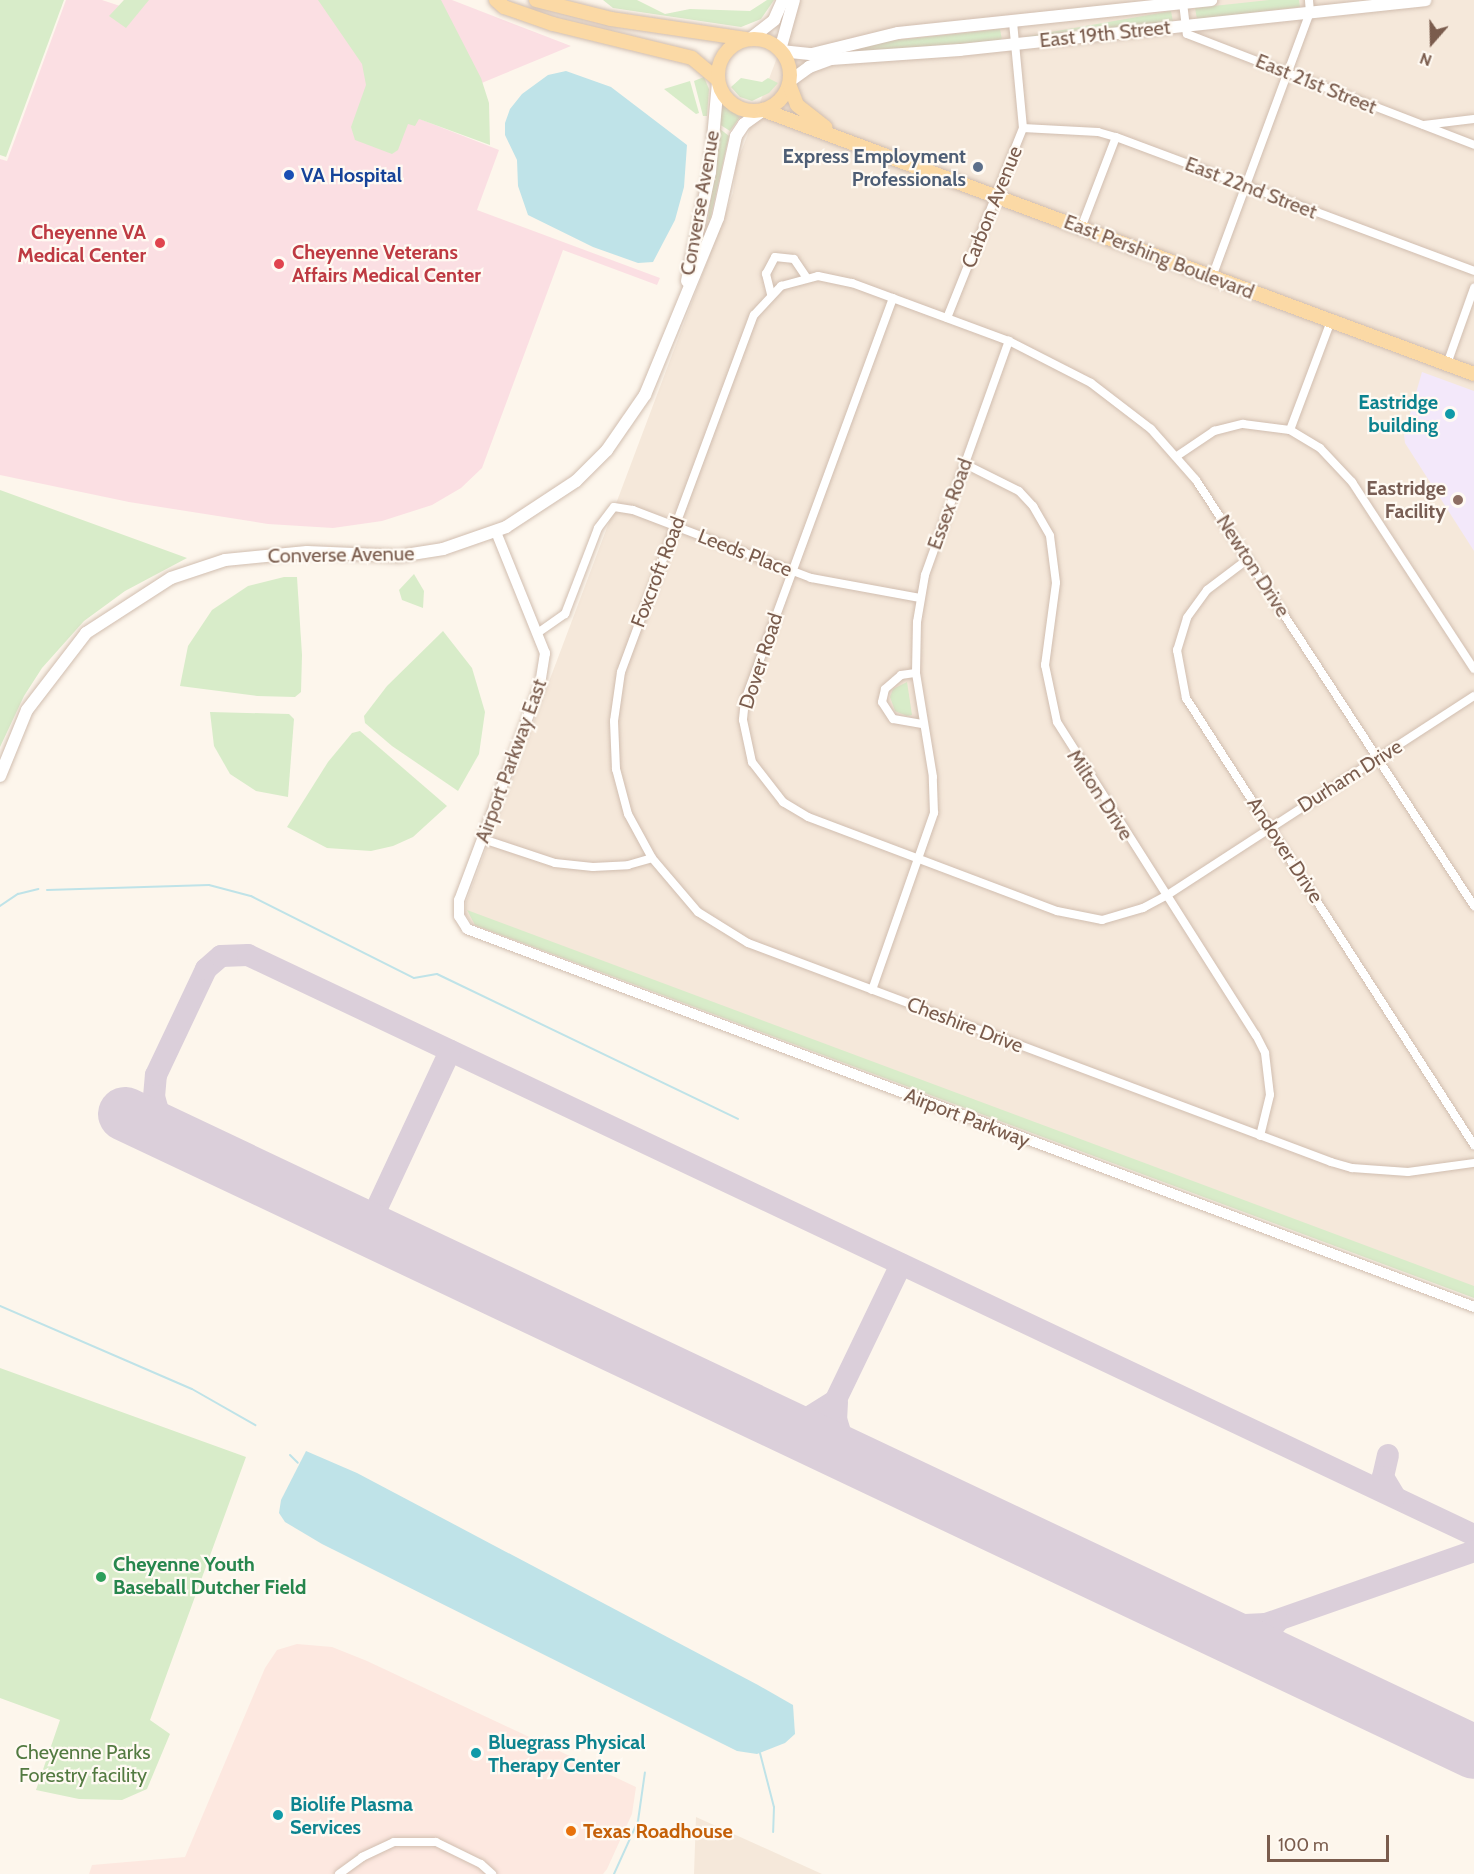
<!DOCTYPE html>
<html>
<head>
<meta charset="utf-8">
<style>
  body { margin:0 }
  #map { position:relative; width:1474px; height:1874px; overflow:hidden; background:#fdf6ec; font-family:Cabin,sans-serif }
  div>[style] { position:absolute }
  .residential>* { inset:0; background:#f5e8da }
  .commercial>* { inset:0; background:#fde8e0 }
  .education>* { inset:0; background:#f3e8fa }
  .medical>* { inset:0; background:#fbdfe3 }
  .green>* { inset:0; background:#d8ecc9; transform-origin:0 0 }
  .water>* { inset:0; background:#bfe3e8 }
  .stream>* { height:2px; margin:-1px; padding:0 1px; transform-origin:1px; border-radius:1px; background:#bfe3e8 }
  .taxiway>* { height:22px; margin:-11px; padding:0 11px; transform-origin:11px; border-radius:11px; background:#dbcfda }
  .runway>* { height:54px; margin:-27px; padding:0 27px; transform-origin:27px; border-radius:27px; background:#dbcfda }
  .roads { filter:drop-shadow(0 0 2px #d1beb0) drop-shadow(0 0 2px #d1beb0) }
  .minor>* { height:8px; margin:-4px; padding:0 4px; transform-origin:4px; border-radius:4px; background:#fff }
  .tertiary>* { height:10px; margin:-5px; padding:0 5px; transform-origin:5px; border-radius:5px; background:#fff }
  .secondary>* { height:12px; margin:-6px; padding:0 6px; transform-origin:6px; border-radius:6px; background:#fff }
  .primary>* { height:14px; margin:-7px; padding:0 7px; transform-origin:7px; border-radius:7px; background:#fbd9a5 }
  .primary>.ring { margin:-7px; padding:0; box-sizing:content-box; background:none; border:14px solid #fbd9a5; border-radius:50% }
  .dots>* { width:16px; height:16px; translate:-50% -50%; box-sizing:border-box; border:3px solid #fffaf3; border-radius:50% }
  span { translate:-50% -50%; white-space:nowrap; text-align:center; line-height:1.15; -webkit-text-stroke:4.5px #fffaf3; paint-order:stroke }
  .street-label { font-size:20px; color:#7a5c4d }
  .service-label { font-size:20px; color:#4e5e75; font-weight:700 }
  .right { translate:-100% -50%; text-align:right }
  .transit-label { font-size:20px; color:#164399; font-weight:700 }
  .left { translate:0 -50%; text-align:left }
  .health-label { font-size:20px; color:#be3a42; font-weight:700 }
  .culture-label { font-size:20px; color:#0d838f; font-weight:700 }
  .education-label { font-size:20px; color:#785e54; font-weight:700 }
  .leisure-label { font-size:20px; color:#27864d; font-weight:700 }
  .park-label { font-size:20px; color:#537a41 }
  .food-label { font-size:20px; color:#c56008; font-weight:700 }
  .north { position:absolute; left:1402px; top:12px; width:60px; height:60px; -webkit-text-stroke:4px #fffaf3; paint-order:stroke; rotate:200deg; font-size:16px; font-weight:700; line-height:24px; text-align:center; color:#7a5c4d }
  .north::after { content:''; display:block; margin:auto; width:21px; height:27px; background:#7a5c4d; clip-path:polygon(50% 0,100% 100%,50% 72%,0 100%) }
  .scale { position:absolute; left:1267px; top:1835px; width:122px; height:27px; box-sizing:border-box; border:3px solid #7a5c4d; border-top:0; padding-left:8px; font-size:18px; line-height:21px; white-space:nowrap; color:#7a5c4d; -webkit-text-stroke:4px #fffaf3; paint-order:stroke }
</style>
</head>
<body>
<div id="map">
  <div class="residential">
    <div style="clip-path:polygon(799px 0,1474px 0,1474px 1289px,473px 925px,465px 914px,466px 902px,733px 193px,736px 165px)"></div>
    <div style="clip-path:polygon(696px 1817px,822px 1874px,694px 1874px)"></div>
  </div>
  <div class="commercial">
    <div style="clip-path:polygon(297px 1644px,332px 1647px,367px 1661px,636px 1787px,632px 1814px,607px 1869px,603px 1874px,89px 1874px,92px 1865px,185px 1857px,265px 1668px,277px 1650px)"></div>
  </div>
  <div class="education">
    <div style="clip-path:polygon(1422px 372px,1474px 391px,1474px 551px,1405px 443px,1404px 435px)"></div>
  </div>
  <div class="medical">
    <div style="clip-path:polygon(66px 0,102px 0,120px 6px,124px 0,452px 0,571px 46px,407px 114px,499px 150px,477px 210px,660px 278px,657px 285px,563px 250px,482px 468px,461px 488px,432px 505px,382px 521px,333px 528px,268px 524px,129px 502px,0 475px,0 159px,7px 161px)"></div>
  </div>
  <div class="green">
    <div style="clip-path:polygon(0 0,64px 0,6px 157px,0 155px)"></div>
    <div style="clip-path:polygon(124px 0,149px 0,126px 28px,109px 16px)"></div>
    <div style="clip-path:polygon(318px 0,441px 0,481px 78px,489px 103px,490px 145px,419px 119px,415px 126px,408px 124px,398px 150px,392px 154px,355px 140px,351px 127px,366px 85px,362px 64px)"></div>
    <div style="clip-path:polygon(603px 0,637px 0,665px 14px,690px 9px,750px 11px,767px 0,774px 0,761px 19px,741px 27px,613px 8px)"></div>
    <div style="clip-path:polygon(1269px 0,1299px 0,1300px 7px,1197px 19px,1195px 8px)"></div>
    <div style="left:1171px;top:11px;width:11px;height:146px;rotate:80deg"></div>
    <div style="clip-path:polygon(1000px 29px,1002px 40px,848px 53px,848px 49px,880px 42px)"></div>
    <div style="clip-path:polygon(704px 77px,709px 89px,707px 116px,703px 116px,694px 81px)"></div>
    <div style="clip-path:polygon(741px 78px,762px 82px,768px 78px,778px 83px,769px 93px,752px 101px,740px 97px,731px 87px)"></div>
    <div style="clip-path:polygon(690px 81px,699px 113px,696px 114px,664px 89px)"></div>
    <div style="clip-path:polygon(722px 104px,740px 117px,730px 131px,719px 124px)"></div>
    <div style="clip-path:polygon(720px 129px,729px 136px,710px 220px,708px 219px)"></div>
    <div style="clip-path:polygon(0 490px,187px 558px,125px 591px,84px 621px,42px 668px,24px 696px,0 747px)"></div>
    <div style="clip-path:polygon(414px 574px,424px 591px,423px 608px,402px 600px,399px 590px)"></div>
    <div style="clip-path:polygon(284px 577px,297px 577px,302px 655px,301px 692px,295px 697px,257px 696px,180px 686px,188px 646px,212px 610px,248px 586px)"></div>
    <div style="clip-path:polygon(443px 631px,472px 668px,485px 712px,479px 754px,458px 791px,392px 746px,365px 723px,364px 716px,387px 686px)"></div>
    <div style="clip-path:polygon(907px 682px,912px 715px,907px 716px,895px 711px,890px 697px,893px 689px)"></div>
    <div style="clip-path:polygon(210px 712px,289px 714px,294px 719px,288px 797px,256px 791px,230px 774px,214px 746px)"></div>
    <div style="clip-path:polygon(360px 731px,447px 806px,413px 837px,393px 846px,371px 851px,327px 848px,287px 827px,328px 762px,352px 733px)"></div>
    <div style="clip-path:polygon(467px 910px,1474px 1286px,1474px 1298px,507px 937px,475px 925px)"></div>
    <div style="clip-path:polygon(0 1368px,246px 1457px,150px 1720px,170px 1734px,147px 1789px,122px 1800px,79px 1799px,36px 1790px,60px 1720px,0 1698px)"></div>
  </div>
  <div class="water">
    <div style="clip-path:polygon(566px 71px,611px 87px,687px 145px,684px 187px,675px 220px,653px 262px,638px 263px,593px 247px,528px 215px,518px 186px,517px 160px,505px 135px,505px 123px,510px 109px,522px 94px,548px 75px)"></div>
    <div style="clip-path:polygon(306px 1451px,357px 1473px,758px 1685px,793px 1705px,795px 1734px,785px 1743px,757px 1754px,737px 1751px,322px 1544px,285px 1522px,279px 1513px,281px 1500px)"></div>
  </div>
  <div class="stream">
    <div style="left:47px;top:890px;width:162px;rotate:-1.8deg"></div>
    <div style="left:209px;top:885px;width:43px;rotate:14.7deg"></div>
    <div style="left:251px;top:896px;width:182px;rotate:26.7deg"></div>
    <div style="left:414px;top:978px;width:23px;rotate:-10deg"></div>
    <div style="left:437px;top:974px;width:334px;rotate:25.7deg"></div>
    <div style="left:0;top:906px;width:22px;rotate:-34deg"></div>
    <div style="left:18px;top:894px;width:21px;rotate:-14deg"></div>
    <div style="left:0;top:1306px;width:209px;rotate:23.4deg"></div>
    <div style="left:192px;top:1389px;width:73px;rotate:29.7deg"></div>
    <div style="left:290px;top:1455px;width:11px;rotate:45deg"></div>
    <div style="left:760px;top:1753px;width:56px;rotate:75.5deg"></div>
    <div style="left:774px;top:1807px;width:25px;rotate:92deg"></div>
    <div style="left:614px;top:1874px;width:58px;rotate:-65.6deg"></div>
    <div style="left:638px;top:1821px;width:49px;rotate:-81.9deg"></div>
  </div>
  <div class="taxiway">
    <div style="left:195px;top:1147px;width:31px;rotate:-144deg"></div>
    <div style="left:170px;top:1129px;width:19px;rotate:-126deg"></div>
    <div style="left:159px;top:1114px;width:18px;rotate:-106deg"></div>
    <div style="left:154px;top:1097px;width:22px;rotate:-85deg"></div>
    <div style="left:156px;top:1075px;width:117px;rotate:-64.7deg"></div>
    <div style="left:206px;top:969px;width:20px;rotate:-41deg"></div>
    <div style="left:221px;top:956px;width:27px;rotate:-2deg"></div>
    <div style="left:248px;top:955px;width:1356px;rotate:25.32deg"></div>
    <div style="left:393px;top:1240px;width:17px;rotate:-147deg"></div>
    <div style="left:379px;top:1231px;width:19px;rotate:-102deg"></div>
    <div style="left:375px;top:1212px;width:178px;rotate:-65deg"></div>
    <div style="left:837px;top:1402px;width:17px;rotate:93deg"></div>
    <div style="left:836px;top:1419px;width:21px;rotate:73deg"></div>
    <div style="left:842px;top:1439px;width:37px;rotate:45deg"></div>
    <div style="left:768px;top:1418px;width:38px;rotate:2deg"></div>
    <div style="left:806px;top:1419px;width:34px;rotate:-32deg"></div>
    <div style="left:816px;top:1441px;width:196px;rotate:-64.3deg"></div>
    <div style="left:1388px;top:1455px;width:23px;rotate:103deg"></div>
    <div style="left:1383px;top:1477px;width:23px;rotate:59deg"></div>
    <div style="left:1188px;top:1617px;width:37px;rotate:14deg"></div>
    <div style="left:1224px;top:1626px;width:42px;rotate:-2.7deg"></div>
    <div style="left:1266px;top:1624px;width:220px;rotate:-19.3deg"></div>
    <div style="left:1278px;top:1621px;width:11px;rotate:131deg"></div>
    <div style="left:1271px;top:1629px;width:17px;rotate:87deg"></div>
    <div style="left:1272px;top:1646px;width:12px;rotate:59deg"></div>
    <div style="left:1278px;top:1656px;width:21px;rotate:31deg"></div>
  </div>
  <div class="runway">
    <div style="left:125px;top:1114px;width:1492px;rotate:25.31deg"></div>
  </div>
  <div class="roads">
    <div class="minor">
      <div style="left:1183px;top:3px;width:31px;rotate:83deg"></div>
      <div style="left:1187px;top:34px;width:308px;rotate:21.1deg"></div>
      <div style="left:1424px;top:125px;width:50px;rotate:-6.8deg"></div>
      <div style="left:1023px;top:128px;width:75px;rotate:3.1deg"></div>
      <div style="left:1098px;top:132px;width:19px;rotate:16deg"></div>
      <div style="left:1116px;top:137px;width:382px;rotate:20.5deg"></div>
      <div style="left:1081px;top:228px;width:97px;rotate:-69deg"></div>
      <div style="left:1212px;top:277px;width:283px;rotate:-69.7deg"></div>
      <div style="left:1310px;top:12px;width:12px;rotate:-95deg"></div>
      <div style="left:771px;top:294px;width:21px;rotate:-104deg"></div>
      <div style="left:766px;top:274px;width:19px;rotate:-62deg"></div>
      <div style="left:775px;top:257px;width:19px;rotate:6deg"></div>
      <div style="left:794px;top:259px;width:23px;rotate:56deg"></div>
      <div style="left:893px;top:298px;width:428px;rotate:110.2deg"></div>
      <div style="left:745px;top:700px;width:20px;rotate:96deg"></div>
      <div style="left:743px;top:720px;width:43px;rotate:77.9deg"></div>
      <div style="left:752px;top:762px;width:51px;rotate:52.2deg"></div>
      <div style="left:783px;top:802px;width:29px;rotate:31deg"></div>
      <div style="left:808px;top:817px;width:266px;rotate:20.7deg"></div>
      <div style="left:1057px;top:911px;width:46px;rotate:11.3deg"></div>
      <div style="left:1102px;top:920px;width:43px;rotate:-16.3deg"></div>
      <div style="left:1143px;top:908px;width:26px;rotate:-28deg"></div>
      <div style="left:1166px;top:896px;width:367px;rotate:-33deg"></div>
      <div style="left:947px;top:318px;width:205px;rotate:-68.2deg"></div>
      <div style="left:1023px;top:128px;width:106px;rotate:-95.4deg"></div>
      <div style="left:1447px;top:364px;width:81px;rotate:-70.4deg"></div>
      <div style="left:1290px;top:430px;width:116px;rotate:-69.4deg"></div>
      <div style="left:1177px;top:456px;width:45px;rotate:-34deg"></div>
      <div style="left:1214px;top:431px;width:30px;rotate:-14deg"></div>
      <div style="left:1243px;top:424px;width:47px;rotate:7.3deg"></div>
      <div style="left:1290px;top:430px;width:35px;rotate:31deg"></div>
      <div style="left:1320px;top:448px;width:47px;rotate:46.7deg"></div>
      <div style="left:1352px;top:482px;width:223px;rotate:56.9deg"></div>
      <div style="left:965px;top:464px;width:60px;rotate:26.6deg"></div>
      <div style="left:1019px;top:491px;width:21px;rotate:47deg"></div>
      <div style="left:1033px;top:506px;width:34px;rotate:60deg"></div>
      <div style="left:1050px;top:536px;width:47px;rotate:82.7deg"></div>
      <div style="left:1056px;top:583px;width:83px;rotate:97.6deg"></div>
      <div style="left:1045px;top:665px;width:58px;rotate:78.1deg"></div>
      <div style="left:1057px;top:722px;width:371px;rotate:57.6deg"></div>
      <div style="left:1256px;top:1035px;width:20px;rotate:63deg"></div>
      <div style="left:1265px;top:1053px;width:42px;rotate:83.2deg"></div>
      <div style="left:1270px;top:1095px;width:42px;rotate:103.7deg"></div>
      <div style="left:1248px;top:559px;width:51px;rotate:142.9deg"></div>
      <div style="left:1207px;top:590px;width:34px;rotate:126deg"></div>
      <div style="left:1187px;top:618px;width:34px;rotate:107deg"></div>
      <div style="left:1177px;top:650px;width:49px;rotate:79.4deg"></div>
      <div style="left:1186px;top:698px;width:532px;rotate:57.21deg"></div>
      <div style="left:539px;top:632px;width:32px;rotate:-35deg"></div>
      <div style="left:565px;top:614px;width:92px;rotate:-69deg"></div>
      <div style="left:598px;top:528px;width:26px;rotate:-53deg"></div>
      <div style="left:614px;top:507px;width:19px;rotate:9deg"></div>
      <div style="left:633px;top:510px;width:191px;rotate:20.9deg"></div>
      <div style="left:811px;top:578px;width:111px;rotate:10.4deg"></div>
      <div style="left:922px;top:724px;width:29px;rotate:-170deg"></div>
      <div style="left:893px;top:719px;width:20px;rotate:-123deg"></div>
      <div style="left:882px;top:702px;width:13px;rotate:-77deg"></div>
      <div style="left:885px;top:689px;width:21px;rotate:-41deg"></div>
      <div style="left:901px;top:675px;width:15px;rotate:-8deg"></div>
      <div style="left:916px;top:673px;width:51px;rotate:-88.9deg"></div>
      <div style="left:917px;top:622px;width:48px;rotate:-80.3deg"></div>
      <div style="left:925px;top:575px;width:249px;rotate:-70.3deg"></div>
      <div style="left:483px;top:839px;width:76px;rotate:18.4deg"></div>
      <div style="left:555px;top:863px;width:38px;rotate:6deg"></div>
      <div style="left:593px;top:867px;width:35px;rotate:-3deg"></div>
      <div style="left:628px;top:865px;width:25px;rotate:-16deg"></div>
      <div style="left:652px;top:858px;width:71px;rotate:49.6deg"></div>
      <div style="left:698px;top:912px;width:59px;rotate:31.8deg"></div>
      <div style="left:748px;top:943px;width:623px;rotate:20.59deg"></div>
      <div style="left:1331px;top:1162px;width:22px;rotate:16deg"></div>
      <div style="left:1352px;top:1168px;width:56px;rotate:4.1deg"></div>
      <div style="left:1408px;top:1172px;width:67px;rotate:-7.8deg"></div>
      <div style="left:652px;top:858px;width:50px;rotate:-118.6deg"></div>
      <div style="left:628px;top:814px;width:47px;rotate:-104.9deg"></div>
      <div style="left:616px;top:769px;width:48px;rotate:-92.4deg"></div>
      <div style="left:614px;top:721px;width:49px;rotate:-81.9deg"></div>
      <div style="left:621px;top:672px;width:381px;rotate:-69.6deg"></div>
      <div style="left:754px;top:315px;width:40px;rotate:-47deg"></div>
      <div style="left:781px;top:286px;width:38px;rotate:-15deg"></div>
      <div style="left:818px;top:276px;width:35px;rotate:12deg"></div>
      <div style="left:852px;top:283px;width:167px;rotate:20.3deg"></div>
      <div style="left:1009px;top:341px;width:92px;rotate:27.1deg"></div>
      <div style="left:1091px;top:383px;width:76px;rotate:37.5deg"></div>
      <div style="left:1151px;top:429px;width:68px;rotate:48.6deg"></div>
      <div style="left:1196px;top:480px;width:509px;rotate:56.87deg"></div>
      <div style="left:872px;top:990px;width:188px;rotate:-70.7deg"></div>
      <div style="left:934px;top:813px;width:36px;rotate:-92deg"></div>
      <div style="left:933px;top:777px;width:105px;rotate:-99.3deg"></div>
      <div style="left:339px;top:1874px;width:29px;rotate:-36deg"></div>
      <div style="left:362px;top:1857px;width:35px;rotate:-25deg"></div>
      <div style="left:394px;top:1842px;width:42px"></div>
      <div style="left:436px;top:1842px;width:50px;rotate:26.1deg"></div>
      <div style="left:481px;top:1864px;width:15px;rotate:42deg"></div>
    </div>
    <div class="tertiary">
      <div style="left:496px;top:532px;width:131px;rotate:68deg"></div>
      <div style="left:545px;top:653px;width:32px;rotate:99deg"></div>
      <div style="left:540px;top:685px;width:230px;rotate:110.6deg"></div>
      <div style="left:459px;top:900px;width:16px;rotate:90deg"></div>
      <div style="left:459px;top:916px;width:15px;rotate:58deg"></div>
      <div style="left:467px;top:929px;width:1076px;rotate:20.57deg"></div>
    </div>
    <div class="secondary">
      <div style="left:750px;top:39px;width:31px;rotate:-38deg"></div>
      <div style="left:774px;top:20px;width:22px;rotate:-66deg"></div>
      <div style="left:780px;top:50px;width:52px;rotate:-74.4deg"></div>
      <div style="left:781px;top:51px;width:31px;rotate:6deg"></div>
      <div style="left:812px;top:54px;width:89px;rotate:-13.7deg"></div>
      <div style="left:898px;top:33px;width:315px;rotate:-6deg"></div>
      <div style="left:790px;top:81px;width:24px;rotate:-36deg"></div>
      <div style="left:809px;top:67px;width:23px;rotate:-20deg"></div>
      <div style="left:831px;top:59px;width:129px;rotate:-4deg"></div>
      <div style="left:960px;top:50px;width:468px;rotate:-6.1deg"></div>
      <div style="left:687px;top:281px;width:111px;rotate:-78.1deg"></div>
      <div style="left:710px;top:172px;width:90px;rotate:-84.9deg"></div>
      <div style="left:0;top:776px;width:71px;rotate:-67.8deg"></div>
      <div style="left:27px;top:710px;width:97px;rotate:-52.5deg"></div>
      <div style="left:86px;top:633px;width:101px;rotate:-32.9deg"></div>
      <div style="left:171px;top:578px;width:57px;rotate:-18.4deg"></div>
      <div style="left:225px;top:560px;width:82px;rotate:-5.6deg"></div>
      <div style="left:307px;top:552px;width:92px;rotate:2.5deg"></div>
      <div style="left:399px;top:556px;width:45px;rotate:-9deg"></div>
      <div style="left:443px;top:549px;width:67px;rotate:-19.2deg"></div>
      <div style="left:506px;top:527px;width:84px;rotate:-33.3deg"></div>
      <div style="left:576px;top:481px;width:44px;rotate:-45deg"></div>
      <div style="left:607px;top:450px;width:67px;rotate:-55.4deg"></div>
      <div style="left:645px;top:395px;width:191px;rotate:-67.6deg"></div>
      <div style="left:718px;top:218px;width:84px;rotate:-77.6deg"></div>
      <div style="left:736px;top:136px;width:14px;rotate:-56deg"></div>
      <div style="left:744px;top:124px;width:22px;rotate:-36deg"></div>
    </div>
    <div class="primary">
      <div style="left:496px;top:0;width:11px;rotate:41deg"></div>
      <div style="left:504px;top:7px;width:52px;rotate:19.1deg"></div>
      <div style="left:553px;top:24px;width:143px;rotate:13.7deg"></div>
      <div style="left:692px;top:58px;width:33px;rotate:40deg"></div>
      <div style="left:536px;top:0;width:77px;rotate:14.2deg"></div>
      <div style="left:611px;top:19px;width:136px;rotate:8.4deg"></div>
      <div class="ring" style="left:718px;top:39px;width:58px;height:58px"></div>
      <div style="left:789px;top:84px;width:22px;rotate:69deg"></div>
      <div style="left:797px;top:105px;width:36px;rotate:38deg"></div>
      <div style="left:763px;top:110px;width:758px;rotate:20.37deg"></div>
    </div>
  </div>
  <div class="dots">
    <div style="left:978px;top:167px;background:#5c6f8a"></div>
    <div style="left:289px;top:175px;background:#1a4fb4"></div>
    <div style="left:160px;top:243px;background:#e0444e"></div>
    <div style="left:279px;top:264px;background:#e0444e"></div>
    <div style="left:1450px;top:414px;background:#0f9aa8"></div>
    <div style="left:1458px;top:500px;background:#8d6e63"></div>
    <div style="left:101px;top:1577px;background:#2e9e5b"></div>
    <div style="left:476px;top:1753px;background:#0f9aa8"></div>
    <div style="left:278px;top:1815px;background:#0f9aa8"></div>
    <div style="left:571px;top:1831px;background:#e8710a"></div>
  </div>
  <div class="street-label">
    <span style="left:1105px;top:34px;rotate:-6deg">East 19th Street</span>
    <span style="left:1316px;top:84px;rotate:22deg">East 21st Street</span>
    <span style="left:1251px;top:188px;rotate:21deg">East 22nd Street</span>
    <span style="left:700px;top:203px;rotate:-80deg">Converse Avenue</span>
    <span style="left:992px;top:207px;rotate:-68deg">Carbon Avenue</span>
    <span style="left:1159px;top:257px;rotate:21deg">East Pershing Boulevard</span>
    <span style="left:950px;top:504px;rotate:-70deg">Essex Road</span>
    <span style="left:745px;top:553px;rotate:21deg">Leeds Place</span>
    <span style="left:341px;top:555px;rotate:-1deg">Converse Avenue</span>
    <span style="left:1253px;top:566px;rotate:57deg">Newton Drive</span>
    <span style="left:658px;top:572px;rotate:-69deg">Foxcroft Road</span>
    <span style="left:761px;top:661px;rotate:-72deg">Dover Road</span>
    <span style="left:511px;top:761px;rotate:-70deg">Airport Parkway East</span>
    <span style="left:1350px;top:776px;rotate:-32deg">Durham Drive</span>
    <span style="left:1100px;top:795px;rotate:57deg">Milton Drive</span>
    <span style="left:1285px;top:850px;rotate:57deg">Andover Drive</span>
    <span style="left:965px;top:1025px;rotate:21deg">Cheshire Drive</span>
    <span style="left:967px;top:1118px;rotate:21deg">Airport Parkway</span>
  </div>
  <div class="service-label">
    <span class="right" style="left:966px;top:168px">Express Employment<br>Professionals</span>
  </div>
  <div class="transit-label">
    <span class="left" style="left:301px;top:175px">VA Hospital</span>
  </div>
  <div class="health-label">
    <span class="right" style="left:146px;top:244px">Cheyenne VA<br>Medical Center</span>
    <span class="left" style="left:292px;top:264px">Cheyenne Veterans<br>Affairs Medical Center</span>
  </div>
  <div class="culture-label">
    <span class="right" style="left:1438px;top:414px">Eastridge<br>building</span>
    <span class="left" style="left:488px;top:1754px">Bluegrass Physical<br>Therapy Center</span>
    <span class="left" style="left:290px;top:1816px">Biolife Plasma<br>Services</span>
  </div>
  <div class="education-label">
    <span class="right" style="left:1446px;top:500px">Eastridge<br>Facility</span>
  </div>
  <div class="leisure-label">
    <span class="left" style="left:113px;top:1576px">Cheyenne Youth<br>Baseball Dutcher Field</span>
  </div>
  <div class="park-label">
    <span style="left:83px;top:1764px">Cheyenne Parks<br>Forestry facility</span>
  </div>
  <div class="food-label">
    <span class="left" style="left:583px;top:1831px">Texas Roadhouse</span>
  </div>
  <div class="north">N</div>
  <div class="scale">100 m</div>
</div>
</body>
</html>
